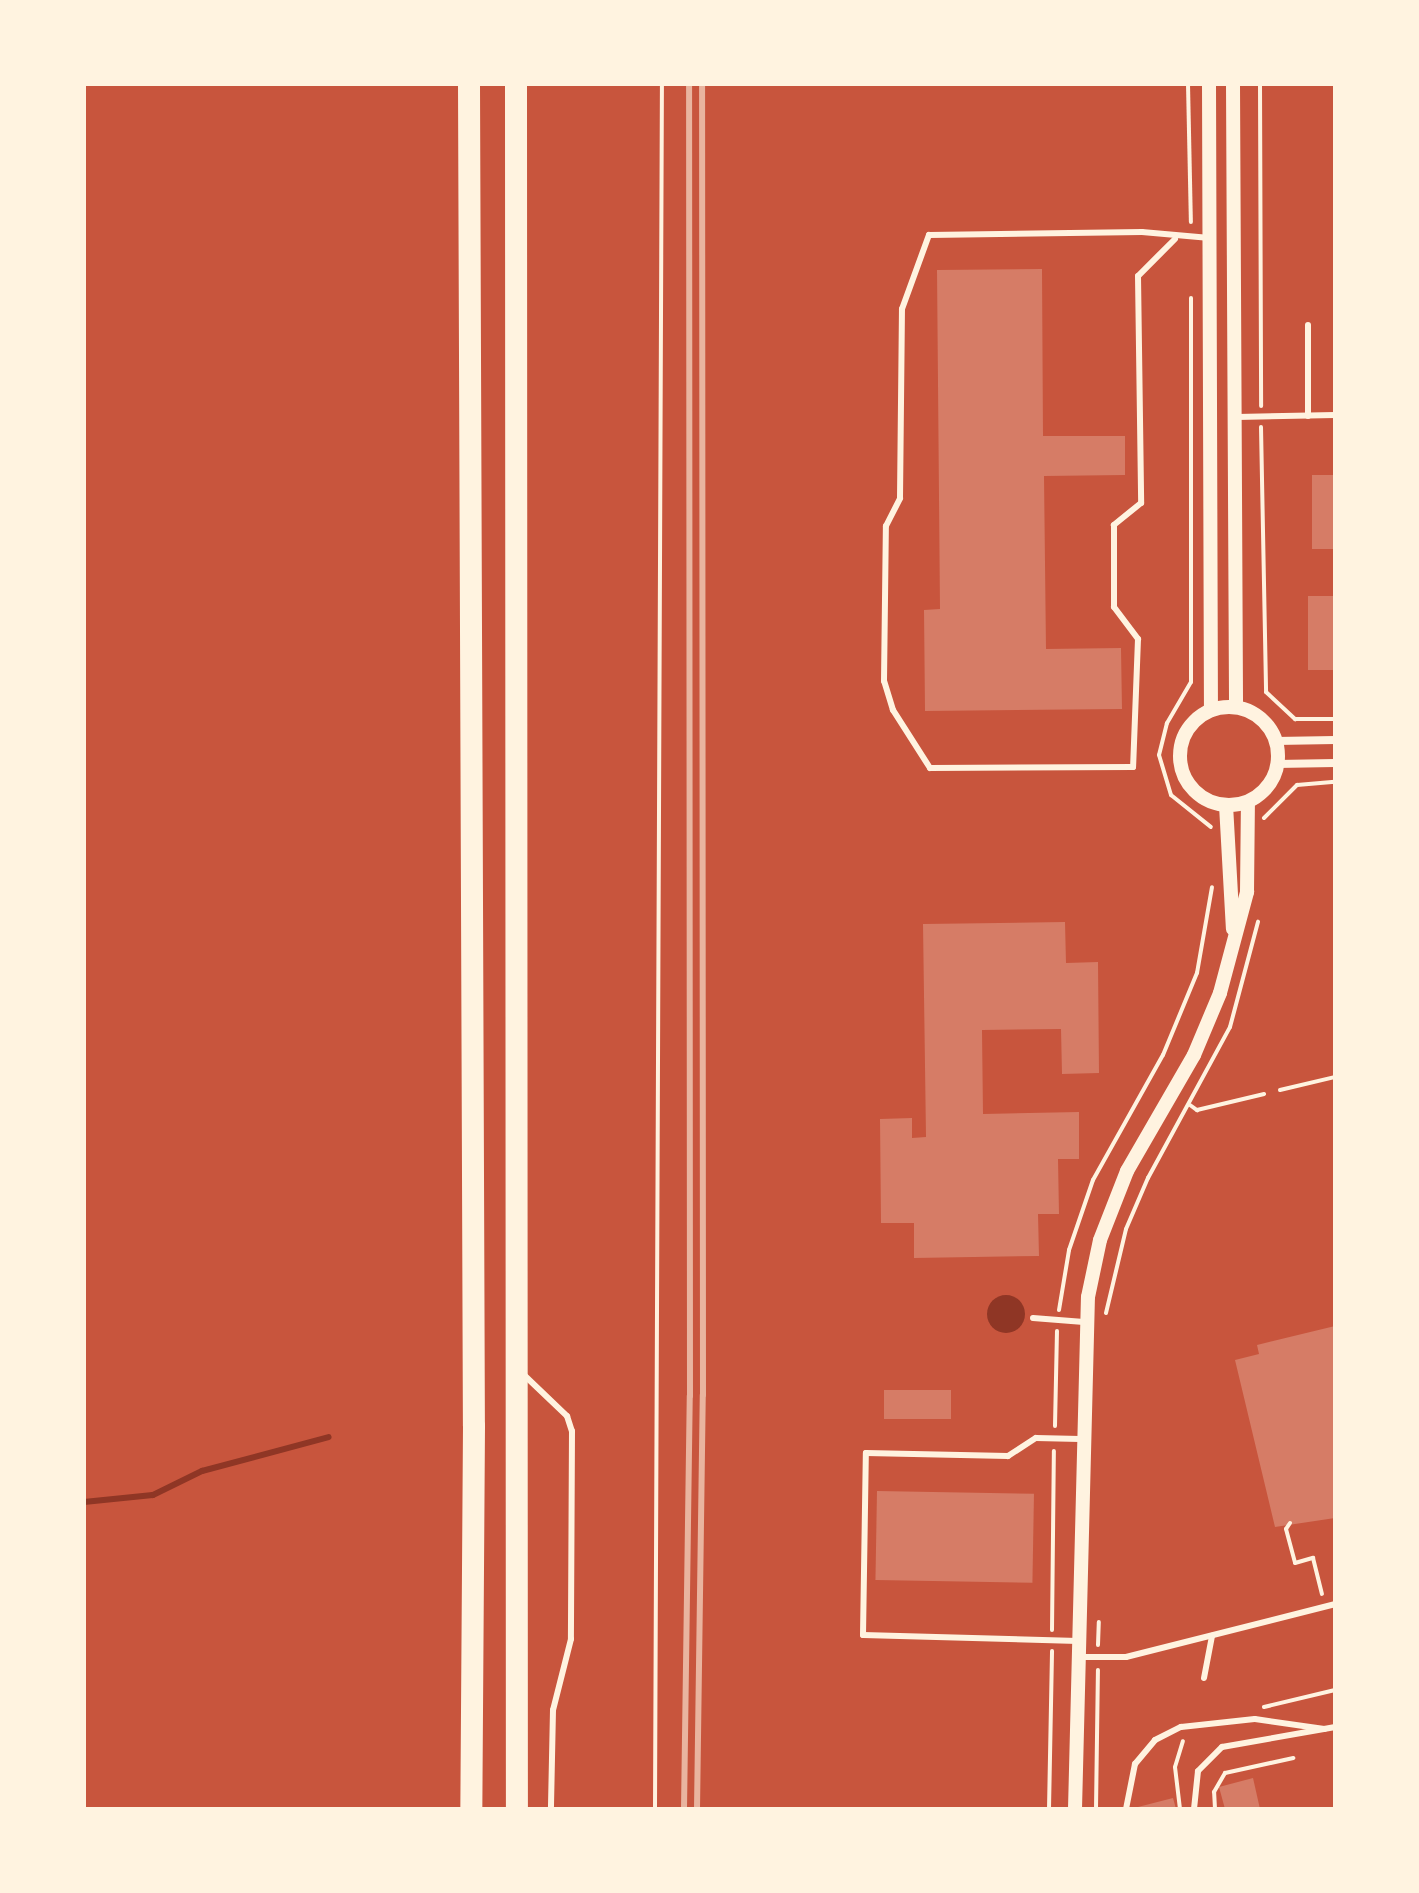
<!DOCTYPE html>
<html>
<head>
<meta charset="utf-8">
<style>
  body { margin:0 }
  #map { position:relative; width:1419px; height:1893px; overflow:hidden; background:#c8553d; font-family:"Playfair Display",serif }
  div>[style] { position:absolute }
  .water>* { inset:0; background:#8f3625 }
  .round { border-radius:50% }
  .stream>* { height:6px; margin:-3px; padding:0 3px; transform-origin:3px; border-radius:3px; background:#8f3625 }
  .building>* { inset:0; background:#d67c66; transform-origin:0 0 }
  .path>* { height:4px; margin:-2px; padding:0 2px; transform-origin:2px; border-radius:2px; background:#fff3e0 }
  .service>* { height:6px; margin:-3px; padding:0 3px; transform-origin:3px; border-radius:3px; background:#fff3e0 }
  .minor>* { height:8px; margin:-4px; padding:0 4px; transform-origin:4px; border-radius:4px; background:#fff3e0 }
  .tertiary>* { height:14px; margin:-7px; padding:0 7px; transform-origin:7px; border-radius:7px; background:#fff3e0 }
  .tertiary>.ring { margin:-7px; padding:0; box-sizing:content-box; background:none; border:14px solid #fff3e0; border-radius:50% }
  .motorway>* { height:22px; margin:-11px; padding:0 11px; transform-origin:11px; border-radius:11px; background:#fff3e0 }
  .rail>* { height:6px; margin:-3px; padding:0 3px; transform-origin:3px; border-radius:3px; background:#e9b49f }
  span { translate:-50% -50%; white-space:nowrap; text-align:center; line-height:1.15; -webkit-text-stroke:8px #fff3e0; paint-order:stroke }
  .frame { position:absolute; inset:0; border:86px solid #fff3e0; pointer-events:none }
</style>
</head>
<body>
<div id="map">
  <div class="water">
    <div class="round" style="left:987px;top:1295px;width:38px;height:38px"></div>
  </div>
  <div class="stream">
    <div style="left:84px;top:1502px;width:69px;rotate:-5.8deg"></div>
    <div style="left:153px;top:1495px;width:55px;rotate:-26.1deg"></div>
    <div style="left:202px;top:1471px;width:131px;rotate:-15deg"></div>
  </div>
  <div class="building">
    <div style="clip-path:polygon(1042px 269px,1043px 436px,1125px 436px,1125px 475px,1044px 476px,1046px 649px,1121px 648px,1122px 709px,925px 711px,924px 610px,940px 609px,937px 270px)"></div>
    <div style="left:1335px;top:475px;width:74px;height:23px;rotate:90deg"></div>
    <div style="left:1335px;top:596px;width:74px;height:27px;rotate:90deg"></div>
    <div style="clip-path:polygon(1065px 922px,1066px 963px,1098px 962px,1099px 1073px,1062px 1074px,1061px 1029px,982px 1030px,983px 1114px,1079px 1112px,1079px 1159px,1058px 1159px,1059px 1214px,1038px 1214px,1039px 1256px,914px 1258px,914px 1223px,881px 1223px,880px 1119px,912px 1118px,912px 1138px,926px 1137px,923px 924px)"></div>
    <div style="clip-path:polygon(1335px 1326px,1335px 1518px,1275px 1527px,1235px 1360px,1259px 1354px,1257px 1345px)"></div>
    <div style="left:884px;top:1390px;width:67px;height:29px"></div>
    <div style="left:877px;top:1491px;width:157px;height:89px;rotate:1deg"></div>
    <div style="clip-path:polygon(1253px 1778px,1260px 1809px,1225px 1809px,1219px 1787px)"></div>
    <div style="clip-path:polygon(1173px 1798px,1176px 1809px,1134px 1809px,1134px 1808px)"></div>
  </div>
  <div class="path">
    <div style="left:1188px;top:84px;width:138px;rotate:88.8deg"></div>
    <div style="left:1260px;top:84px;width:322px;rotate:89.8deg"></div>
    <div style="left:1191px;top:298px;width:384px;rotate:90deg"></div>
    <div style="left:1191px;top:682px;width:48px;rotate:120.3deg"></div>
    <div style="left:1167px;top:723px;width:33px;rotate:104deg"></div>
    <div style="left:1159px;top:755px;width:42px;rotate:73.3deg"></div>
    <div style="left:1171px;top:795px;width:51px;rotate:38.7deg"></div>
    <div style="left:1261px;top:427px;width:265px;rotate:88.9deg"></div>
    <div style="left:1266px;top:692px;width:40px;rotate:43deg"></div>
    <div style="left:1295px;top:719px;width:40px"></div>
    <div style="left:1264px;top:818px;width:47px;rotate:-45deg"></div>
    <div style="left:1297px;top:785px;width:38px;rotate:-5deg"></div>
    <div style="left:1280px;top:1090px;width:57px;rotate:-13.3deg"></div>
    <div style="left:1190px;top:1105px;width:9px;rotate:36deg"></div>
    <div style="left:1197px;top:1110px;width:69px;rotate:-13.4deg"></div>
    <div style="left:1059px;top:1310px;width:61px;rotate:-80.5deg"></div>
    <div style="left:1069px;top:1250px;width:74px;rotate:-71.1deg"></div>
    <div style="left:1093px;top:1180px;width:143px;rotate:-60.8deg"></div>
    <div style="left:1163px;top:1055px;width:89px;rotate:-67.5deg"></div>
    <div style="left:1197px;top:973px;width:87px;rotate:-80.1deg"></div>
    <div style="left:1106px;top:1313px;width:86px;rotate:-76.6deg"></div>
    <div style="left:1126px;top:1229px;width:56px;rotate:-66.7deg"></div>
    <div style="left:1148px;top:1178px;width:172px;rotate:-61.5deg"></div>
    <div style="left:1230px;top:1027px;width:109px;rotate:-75.1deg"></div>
    <div style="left:1055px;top:1426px;width:95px;rotate:-88.8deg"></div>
    <div style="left:1290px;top:1523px;width:7px;rotate:124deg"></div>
    <div style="left:1286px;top:1529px;width:35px;rotate:75deg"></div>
    <div style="left:1295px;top:1563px;width:19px;rotate:-16deg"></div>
    <div style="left:1313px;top:1558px;width:37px;rotate:76deg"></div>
    <div style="left:1052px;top:1630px;width:179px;rotate:-89.4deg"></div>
    <div style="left:1098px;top:1645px;width:23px;rotate:-88deg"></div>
    <div style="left:1264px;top:1707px;width:73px;rotate:-13.5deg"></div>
    <div style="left:655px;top:1809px;width:1725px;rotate:-89.77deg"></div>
    <div style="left:1049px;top:1809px;width:158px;rotate:-88.9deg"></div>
    <div style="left:1096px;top:1809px;width:139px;rotate:-89.2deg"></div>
    <div style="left:1180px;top:1809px;width:42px;rotate:-96.8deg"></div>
    <div style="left:1175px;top:1767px;width:27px;rotate:-73deg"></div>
    <div style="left:1215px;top:1809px;width:17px;rotate:-93deg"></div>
    <div style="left:1214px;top:1792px;width:22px;rotate:-60deg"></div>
    <div style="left:1225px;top:1773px;width:70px;rotate:-12.4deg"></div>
  </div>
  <div class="service">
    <div style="left:1175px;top:239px;width:52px;rotate:135deg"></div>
    <div style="left:1138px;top:276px;width:227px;rotate:89.2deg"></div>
    <div style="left:1141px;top:503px;width:35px;rotate:141deg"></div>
    <div style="left:1114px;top:525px;width:82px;rotate:90deg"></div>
    <div style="left:1114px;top:607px;width:40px;rotate:53deg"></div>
    <div style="left:1138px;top:639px;width:128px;rotate:92.2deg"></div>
    <div style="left:1133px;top:767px;width:203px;rotate:179.7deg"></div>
    <div style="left:930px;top:768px;width:69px;rotate:-122.5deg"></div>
    <div style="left:893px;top:710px;width:30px;rotate:-107deg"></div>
    <div style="left:884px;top:681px;width:155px;rotate:-89.3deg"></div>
    <div style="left:886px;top:526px;width:31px;rotate:-63deg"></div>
    <div style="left:900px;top:498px;width:189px;rotate:-89.4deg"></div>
    <div style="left:902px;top:309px;width:79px;rotate:-70deg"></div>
    <div style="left:929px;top:235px;width:213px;rotate:-0.8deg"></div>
    <div style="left:1142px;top:232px;width:68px;rotate:5deg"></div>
    <div style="left:1308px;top:416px;width:91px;rotate:-90deg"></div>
    <div style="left:1237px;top:417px;width:98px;rotate:-1.2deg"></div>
    <div style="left:1033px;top:1318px;width:51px;rotate:4.5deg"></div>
    <div style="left:523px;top:1374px;width:61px;rotate:43.7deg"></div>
    <div style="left:567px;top:1416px;width:16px;rotate:72deg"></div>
    <div style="left:572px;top:1431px;width:208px;rotate:90.3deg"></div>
    <div style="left:571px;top:1639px;width:73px;rotate:104.2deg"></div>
    <div style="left:553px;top:1710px;width:99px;rotate:91.2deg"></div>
    <div style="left:1078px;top:1641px;width:215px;rotate:-178.4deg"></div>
    <div style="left:863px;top:1635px;width:182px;rotate:-89.1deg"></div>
    <div style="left:866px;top:1453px;width:142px;rotate:1.2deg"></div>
    <div style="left:1008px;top:1456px;width:33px;rotate:-33deg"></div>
    <div style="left:1036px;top:1438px;width:44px;rotate:1.3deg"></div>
    <div style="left:1081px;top:1657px;width:45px"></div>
    <div style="left:1126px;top:1657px;width:216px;rotate:-14.2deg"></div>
    <div style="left:1204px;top:1678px;width:43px;rotate:-79.2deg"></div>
    <div style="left:1126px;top:1809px;width:46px;rotate:-78.7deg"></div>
    <div style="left:1135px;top:1764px;width:31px;rotate:-50deg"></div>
    <div style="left:1155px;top:1740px;width:29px;rotate:-27deg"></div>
    <div style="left:1181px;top:1727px;width:74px;rotate:-6.2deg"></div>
    <div style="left:1255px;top:1719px;width:70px;rotate:8.2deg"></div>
    <div style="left:1194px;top:1809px;width:38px;rotate:-84deg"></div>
    <div style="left:1198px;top:1771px;width:34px;rotate:-45deg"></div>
    <div style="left:1222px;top:1747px;width:115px;rotate:-10deg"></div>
  </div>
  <div class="minor">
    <div style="left:1276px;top:741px;width:59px;rotate:-1deg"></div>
    <div style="left:1277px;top:764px;width:58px;rotate:-1deg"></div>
  </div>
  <div class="tertiary">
    <div style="left:1209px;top:84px;width:626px;rotate:89.82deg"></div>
    <div style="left:1233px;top:84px;width:623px;rotate:89.72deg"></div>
    <div class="ring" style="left:1180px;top:707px;width:84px;height:84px"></div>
    <div style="left:1226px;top:805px;width:124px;rotate:86.8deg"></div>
    <div style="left:1075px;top:1809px;width:512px;rotate:-88.55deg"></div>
    <div style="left:1088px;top:1297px;width:58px;rotate:-78.1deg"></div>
    <div style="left:1100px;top:1240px;width:74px;rotate:-68.6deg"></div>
    <div style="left:1127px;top:1171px;width:134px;rotate:-60deg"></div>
    <div style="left:1194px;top:1055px;width:67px;rotate:-67.2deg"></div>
    <div style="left:1220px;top:993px;width:105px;rotate:-75deg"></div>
    <div style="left:1247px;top:892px;width:90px;rotate:-89.4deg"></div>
  </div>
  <div class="motorway">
    <div style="left:469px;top:84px;width:1342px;rotate:89.79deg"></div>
    <div style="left:474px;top:1426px;width:383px;rotate:90.4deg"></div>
    <div style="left:516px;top:84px;width:1725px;rotate:89.97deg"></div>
  </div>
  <div class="rail">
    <div style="left:684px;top:1809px;width:413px;rotate:-89.2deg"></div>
    <div style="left:690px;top:1396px;width:1312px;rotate:-90.04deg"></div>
    <div style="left:697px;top:1809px;width:414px;rotate:-89.2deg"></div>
    <div style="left:703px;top:1395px;width:1311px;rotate:-90.04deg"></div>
  </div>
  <div class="frame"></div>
</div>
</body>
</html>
